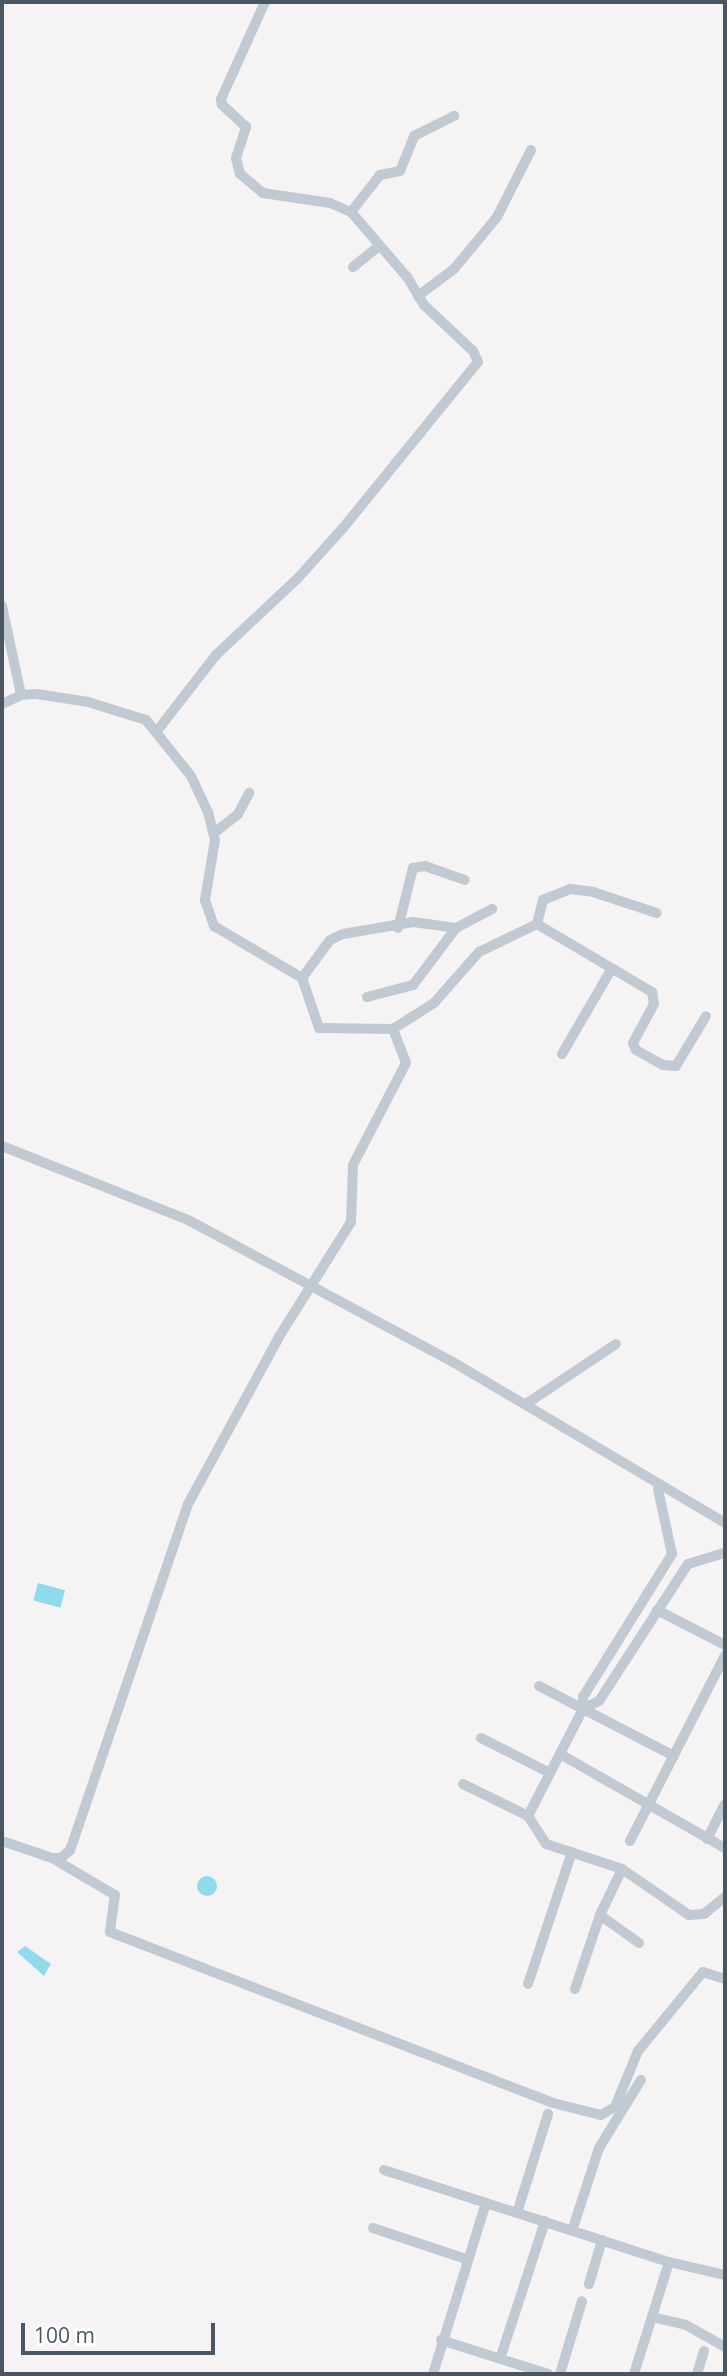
<!DOCTYPE html>
<html>
<head>
<meta charset="utf-8">
<style>
  body { margin:0 }
  #map { position:relative; width:727px; height:2376px; overflow:hidden; background:#f5f3f3; font-family:"Open Sans",sans-serif }
  div>[style] { position:absolute }
  .water>* { inset:0; background:#90daee; transform-origin:0 0 }
  .round { border-radius:50% }
  .minor>* { height:10px; margin:-5px; padding:0 5px; transform-origin:5px; border-radius:5px; background:#c1cad2 }
  span { translate:-50% -50%; white-space:nowrap; text-align:center; line-height:1.15; -webkit-text-stroke:5px #fff; paint-order:stroke }
  .frame { position:absolute; inset:0; border:4px solid #4a5661; pointer-events:none }
  .scale { position:absolute; left:21px; top:2323px; width:194px; height:32px; box-sizing:border-box; border:4px solid #4a5661; border-top:0; padding-left:9px; font-size:21px; line-height:24px; white-space:nowrap; color:#4a5661; -webkit-text-stroke:5px #fff; paint-order:stroke }
</style>
</head>
<body>
<div id="map">
  <div class="water">
    <div style="left:38px;top:1583px;width:28px;height:18px;rotate:15deg"></div>
    <div class="round" style="left:197px;top:1876px;width:20px;height:20px"></div>
    <div style="clip-path:polygon(25px 1946px,51px 1964px,44px 1976px,17px 1952px)"></div>
  </div>
  <div class="minor">
    <div style="left:351px;top:212px;width:47px;rotate:-51.9deg"></div>
    <div style="left:380px;top:175px;width:20px;rotate:-11deg"></div>
    <div style="left:400px;top:171px;width:38px;rotate:-68deg"></div>
    <div style="left:414px;top:136px;width:45px;rotate:-26.6deg"></div>
    <div style="left:353px;top:267px;width:32px;rotate:-39deg"></div>
    <div style="left:418px;top:296px;width:45px;rotate:-36.9deg"></div>
    <div style="left:454px;top:269px;width:67px;rotate:-50.4deg"></div>
    <div style="left:497px;top:217px;width:75px;rotate:-63.1deg"></div>
    <div style="left:2px;top:606px;width:91px;rotate:77.9deg"></div>
    <div style="left:2px;top:704px;width:21px;rotate:-25deg"></div>
    <div style="left:21px;top:695px;width:16px;rotate:-4deg"></div>
    <div style="left:37px;top:694px;width:52px;rotate:8.9deg"></div>
    <div style="left:88px;top:702px;width:61px;rotate:17.2deg"></div>
    <div style="left:146px;top:720px;width:72px;rotate:51.2deg"></div>
    <div style="left:191px;top:776px;width:40px;rotate:65deg"></div>
    <div style="left:208px;top:812px;width:29px;rotate:76deg"></div>
    <div style="left:215px;top:840px;width:61px;rotate:99.5deg"></div>
    <div style="left:205px;top:900px;width:28px;rotate:71deg"></div>
    <div style="left:214px;top:926px;width:102px;rotate:30.6deg"></div>
    <div style="left:302px;top:978px;width:53px;rotate:71.2deg"></div>
    <div style="left:319px;top:1028px;width:74px;rotate:0.8deg"></div>
    <div style="left:393px;top:1029px;width:36px;rotate:69deg"></div>
    <div style="left:406px;top:1063px;width:115px;rotate:117.5deg"></div>
    <div style="left:353px;top:1165px;width:57px;rotate:92deg"></div>
    <div style="left:351px;top:1222px;width:136px;rotate:122.1deg"></div>
    <div style="left:279px;top:1337px;width:190px;rotate:118.6deg"></div>
    <div style="left:188px;top:1504px;width:366px;rotate:108.8deg"></div>
    <div style="left:70px;top:1850px;width:12px;rotate:138deg"></div>
    <div style="left:61px;top:1858px;width:9px;rotate:180deg"></div>
    <div style="left:52px;top:1858px;width:53px;rotate:-161.2deg"></div>
    <div style="left:157px;top:731px;width:96px;rotate:-52.2deg"></div>
    <div style="left:216px;top:655px;width:112px;rotate:-43.2deg"></div>
    <div style="left:298px;top:578px;width:67px;rotate:-48deg"></div>
    <div style="left:343px;top:528px;width:214px;rotate:-50.9deg"></div>
    <div style="left:478px;top:362px;width:12px;rotate:-114deg"></div>
    <div style="left:473px;top:351px;width:67px;rotate:-136.8deg"></div>
    <div style="left:424px;top:305px;width:33px;rotate:-121deg"></div>
    <div style="left:407px;top:277px;width:86px;rotate:-130.7deg"></div>
    <div style="left:351px;top:212px;width:23px;rotate:-157deg"></div>
    <div style="left:330px;top:203px;width:68px;rotate:-171.5deg"></div>
    <div style="left:263px;top:193px;width:30px;rotate:-140deg"></div>
    <div style="left:240px;top:174px;width:16px;rotate:-104deg"></div>
    <div style="left:236px;top:158px;width:33px;rotate:-72deg"></div>
    <div style="left:246px;top:127px;width:33px;rotate:-137deg"></div>
    <div style="left:222px;top:105px;width:6px;rotate:-99deg"></div>
    <div style="left:221px;top:99px;width:107px;rotate:-65.6deg"></div>
    <div style="left:214px;top:833px;width:31px;rotate:-38deg"></div>
    <div style="left:238px;top:814px;width:24px;rotate:-62deg"></div>
    <div style="left:537px;top:924px;width:134px;rotate:30.6deg"></div>
    <div style="left:652px;top:992px;width:12px;rotate:81deg"></div>
    <div style="left:654px;top:1004px;width:44px;rotate:118.3deg"></div>
    <div style="left:633px;top:1043px;width:8px;rotate:67deg"></div>
    <div style="left:636px;top:1050px;width:31px;rotate:29deg"></div>
    <div style="left:663px;top:1065px;width:13px;rotate:4deg"></div>
    <div style="left:676px;top:1066px;width:58px;rotate:-59deg"></div>
    <div style="left:537px;top:924px;width:25px;rotate:-76deg"></div>
    <div style="left:543px;top:900px;width:29px;rotate:-22deg"></div>
    <div style="left:570px;top:889px;width:23px;rotate:7deg"></div>
    <div style="left:593px;top:892px;width:67px;rotate:18.2deg"></div>
    <div style="left:398px;top:928px;width:62px;rotate:-76deg"></div>
    <div style="left:413px;top:868px;width:12px;rotate:-9deg"></div>
    <div style="left:425px;top:866px;width:42px;rotate:19.3deg"></div>
    <div style="left:302px;top:978px;width:47px;rotate:-53.6deg"></div>
    <div style="left:330px;top:940px;width:14px;rotate:-25deg"></div>
    <div style="left:343px;top:934px;width:71px;rotate:-9.7deg"></div>
    <div style="left:413px;top:922px;width:43px;rotate:7.9deg"></div>
    <div style="left:367px;top:997px;width:48px;rotate:-14.6deg"></div>
    <div style="left:413px;top:985px;width:71px;rotate:-53deg"></div>
    <div style="left:456px;top:928px;width:41px;rotate:-27.8deg"></div>
    <div style="left:393px;top:1029px;width:49px;rotate:-32.4deg"></div>
    <div style="left:434px;top:1003px;width:68px;rotate:-48.6deg"></div>
    <div style="left:479px;top:952px;width:64px;rotate:-25.8deg"></div>
    <div style="left:562px;top:1054px;width:99px;rotate:-59.8deg"></div>
    <div style="left:2px;top:1146px;width:202px;rotate:21.7deg"></div>
    <div style="left:190px;top:1221px;width:298px;rotate:28.2deg"></div>
    <div style="left:453px;top:1362px;width:316px;rotate:30.6deg"></div>
    <div style="left:526px;top:1404px;width:108px;rotate:-33.7deg"></div>
    <div style="left:657px;top:1610px;width:76px;rotate:27.2deg"></div>
    <div style="left:539px;top:1686px;width:152px;rotate:27.4deg"></div>
    <div style="left:583px;top:1709px;width:18px;rotate:-27deg"></div>
    <div style="left:599px;top:1701px;width:163px;rotate:-57deg"></div>
    <div style="left:688px;top:1564px;width:39px;rotate:-17deg"></div>
    <div style="left:481px;top:1738px;width:77px;rotate:26.9deg"></div>
    <div style="left:560px;top:1754px;width:190px;rotate:29.7deg"></div>
    <div style="left:463px;top:1784px;width:72px;rotate:26.2deg"></div>
    <div style="left:528px;top:1816px;width:33px;rotate:57deg"></div>
    <div style="left:546px;top:1844px;width:80px;rotate:18.2deg"></div>
    <div style="left:622px;top:1869px;width:81px;rotate:34.5deg"></div>
    <div style="left:689px;top:1915px;width:15px;rotate:-4deg"></div>
    <div style="left:704px;top:1914px;width:27px;rotate:-39deg"></div>
    <div style="left:528px;top:1816px;width:120px;rotate:-62.8deg"></div>
    <div style="left:583px;top:1709px;width:12px;rotate:-90deg"></div>
    <div style="left:583px;top:1697px;width:168px;rotate:-58.1deg"></div>
    <div style="left:672px;top:1554px;width:66px;rotate:-102.2deg"></div>
    <div style="left:707px;top:1839px;width:39px;rotate:-63deg"></div>
    <div style="left:630px;top:1841px;width:209px;rotate:-62.9deg"></div>
    <div style="left:52px;top:1858px;width:73px;rotate:30.4deg"></div>
    <div style="left:115px;top:1895px;width:37px;rotate:98deg"></div>
    <div style="left:110px;top:1932px;width:475px;rotate:21.1deg"></div>
    <div style="left:553px;top:2103px;width:49px;rotate:14deg"></div>
    <div style="left:601px;top:2115px;width:16px;rotate:-30deg"></div>
    <div style="left:615px;top:2107px;width:61px;rotate:-67.7deg"></div>
    <div style="left:638px;top:2051px;width:102px;rotate:-50.6deg"></div>
    <div style="left:703px;top:1972px;width:23px;rotate:18deg"></div>
    <div style="left:600px;top:1915px;width:48px;rotate:35.7deg"></div>
    <div style="left:528px;top:1984px;width:139px;rotate:-71.6deg"></div>
    <div style="left:575px;top:1989px;width:78px;rotate:-71.3deg"></div>
    <div style="left:600px;top:1915px;width:51px;rotate:-64.4deg"></div>
    <div style="left:384px;top:2170px;width:299px;rotate:17.9deg"></div>
    <div style="left:669px;top:2262px;width:57px;rotate:13.1deg"></div>
    <div style="left:517px;top:2213px;width:104px;rotate:-72.6deg"></div>
    <div style="left:373px;top:2228px;width:98px;rotate:18.4deg"></div>
    <div style="left:572px;top:2231px;width:87px;rotate:-72deg"></div>
    <div style="left:599px;top:2148px;width:80px;rotate:-58.3deg"></div>
    <div style="left:589px;top:2284px;width:46px;rotate:-73.5deg"></div>
    <div style="left:652px;top:2317px;width:35px;rotate:13deg"></div>
    <div style="left:686px;top:2325px;width:45px;rotate:29.4deg"></div>
    <div style="left:441px;top:2340px;width:112px;rotate:17.6deg"></div>
    <div style="left:500px;top:2359px;width:145px;rotate:-71.9deg"></div>
    <div style="left:433px;top:2374px;width:179px;rotate:-72.8deg"></div>
    <div style="left:560px;top:2374px;width:76px;rotate:-73.2deg"></div>
    <div style="left:634px;top:2374px;width:117px;rotate:-72.6deg"></div>
    <div style="left:697px;top:2374px;width:24px;rotate:-73deg"></div>
  </div>
  <div class="frame"></div>
  <div class="scale">100 m</div>
</div>
</body>
</html>
